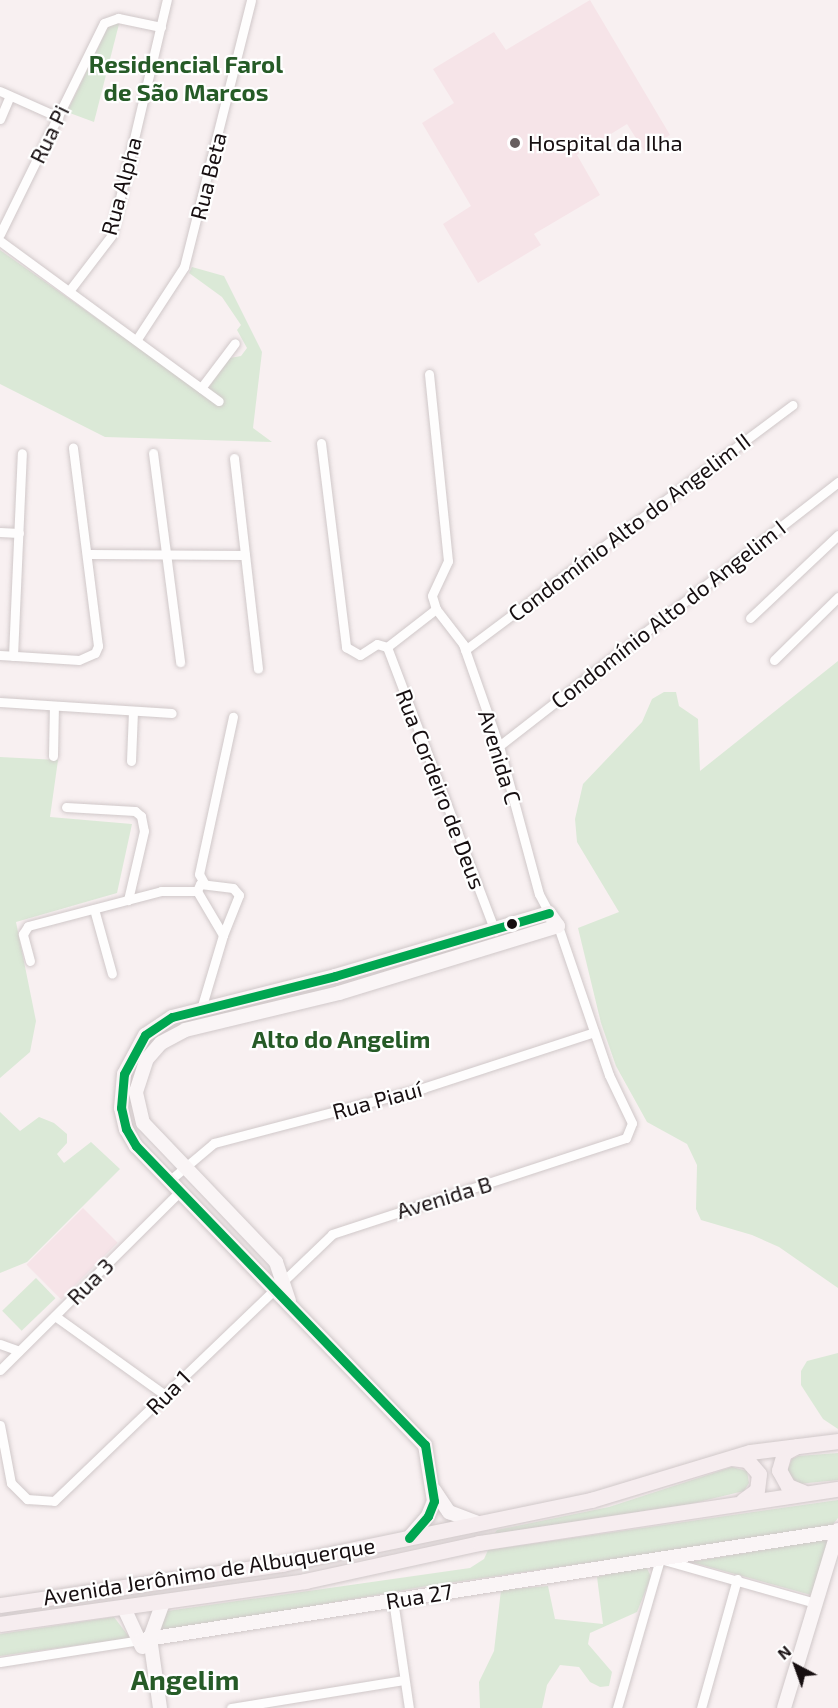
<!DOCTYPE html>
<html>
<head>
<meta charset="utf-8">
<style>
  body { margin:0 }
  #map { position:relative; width:838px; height:1708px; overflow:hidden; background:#f8f0f1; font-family:"Exo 2",sans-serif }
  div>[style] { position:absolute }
  .built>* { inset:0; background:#f6e4e8; transform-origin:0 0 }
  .green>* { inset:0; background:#dbe9d7; transform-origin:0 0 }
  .roads { filter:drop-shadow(0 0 2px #d0c8c9) drop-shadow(0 0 2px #d0c8c9) }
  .street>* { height:9px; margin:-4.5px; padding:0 4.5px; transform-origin:4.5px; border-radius:4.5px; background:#fefdfd }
  .secondary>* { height:14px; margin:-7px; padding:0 7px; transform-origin:7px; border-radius:7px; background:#faf5f6 }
  .primary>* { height:15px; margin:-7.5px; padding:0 7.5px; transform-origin:7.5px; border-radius:7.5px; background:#f6edef }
  .bus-1>* { height:9px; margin:-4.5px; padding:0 4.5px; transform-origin:4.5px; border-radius:4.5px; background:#00a651 }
  .dots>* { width:16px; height:16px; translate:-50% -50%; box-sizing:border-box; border:3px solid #fff; border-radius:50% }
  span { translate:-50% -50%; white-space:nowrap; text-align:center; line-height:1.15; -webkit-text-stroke:4.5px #fff; paint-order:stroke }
  .street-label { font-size:22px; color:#170f11 }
  .poi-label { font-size:22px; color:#170f11 }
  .left { translate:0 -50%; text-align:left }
  .neighbourhood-label { font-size:24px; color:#265b27; font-weight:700 }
  .district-label { font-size:28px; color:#265b27; font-weight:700 }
  .north { position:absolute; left:766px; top:1636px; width:60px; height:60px; -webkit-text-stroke:4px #fff; paint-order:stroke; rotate:319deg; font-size:16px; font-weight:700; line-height:24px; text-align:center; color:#170f11 }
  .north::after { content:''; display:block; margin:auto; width:21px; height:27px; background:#170f11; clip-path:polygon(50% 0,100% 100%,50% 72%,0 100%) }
</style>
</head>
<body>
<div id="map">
  <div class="built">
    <div style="clip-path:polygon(590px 0,670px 135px,644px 151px,627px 124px,577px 155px,600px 195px,534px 234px,541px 245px,478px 283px,443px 224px,471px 206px,422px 123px,454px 103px,433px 69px,494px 32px,506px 50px)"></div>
    <div style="left:83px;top:1208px;width:49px;height:80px;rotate:45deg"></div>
  </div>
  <div class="green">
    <div style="clip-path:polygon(111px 21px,119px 24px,94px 122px,67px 112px)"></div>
    <div style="clip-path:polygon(0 250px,204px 394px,230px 358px,241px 356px,247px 348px,237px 330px,241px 325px,222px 297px,189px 273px,192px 267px,224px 276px,262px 352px,253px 428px,272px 442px,105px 437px,0 384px)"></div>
    <div style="clip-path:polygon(838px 661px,838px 1288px,779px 1247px,752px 1235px,701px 1220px,696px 1209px,697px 1165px,687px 1144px,647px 1122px,616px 1066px,601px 1023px,578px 928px,619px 912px,577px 842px,575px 819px,583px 784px,642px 722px,652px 699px,664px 692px,676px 692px,679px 706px,698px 719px,700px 771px)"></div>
    <div style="clip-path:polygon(0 757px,58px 760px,50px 817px,132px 824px,117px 893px,16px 922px,36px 1021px,30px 1052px,0 1078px)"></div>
    <div style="clip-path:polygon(0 1112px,20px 1131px,39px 1117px,54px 1123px,67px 1134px,67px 1143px,57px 1154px,64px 1163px,91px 1142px,120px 1169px,27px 1262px,0 1273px)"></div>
    <div style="left:36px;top:1278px;width:28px;height:47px;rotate:46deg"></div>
    <div style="clip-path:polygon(838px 1353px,838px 1429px,823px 1419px,810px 1399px,801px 1385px,801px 1371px,807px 1361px)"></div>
    <div style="clip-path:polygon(838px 1453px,838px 1480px,798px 1484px,787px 1472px,792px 1459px,798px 1456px)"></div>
    <div style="clip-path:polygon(732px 1467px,747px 1471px,749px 1483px,744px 1491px,690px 1504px,494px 1534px,497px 1530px,609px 1507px)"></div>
    <div style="clip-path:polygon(838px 1500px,838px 1518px,830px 1528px,427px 1586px,158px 1633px,167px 1611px,470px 1568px,484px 1559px,488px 1550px)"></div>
    <div style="clip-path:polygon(827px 1539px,829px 1543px,811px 1595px,691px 1562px)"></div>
    <div style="clip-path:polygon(639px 1567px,647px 1568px,651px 1577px,637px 1612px,590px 1633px,588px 1644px,612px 1672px,609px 1686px,600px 1687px,590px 1682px,579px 1667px,560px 1665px,547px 1685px,542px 1708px,480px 1708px,479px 1682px,494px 1651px,501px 1590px,548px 1586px,555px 1619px,603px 1624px,597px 1577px)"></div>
    <div style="clip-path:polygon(114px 1617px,130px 1638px,0 1656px,0 1634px)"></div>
  </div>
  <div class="roads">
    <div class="street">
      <div style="left:0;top:91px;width:64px;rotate:24.1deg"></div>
      <div style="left:0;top:119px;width:25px;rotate:-67deg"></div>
      <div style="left:0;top:234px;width:235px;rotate:-63.8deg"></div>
      <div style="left:104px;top:23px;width:15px;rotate:-20deg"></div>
      <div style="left:118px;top:18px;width:44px;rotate:11.8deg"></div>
      <div style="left:0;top:241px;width:271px;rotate:36.2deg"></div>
      <div style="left:69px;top:291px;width:69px;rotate:-52.6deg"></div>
      <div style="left:111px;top:236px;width:243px;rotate:-76.7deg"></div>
      <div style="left:137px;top:339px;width:86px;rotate:-56.9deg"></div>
      <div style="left:184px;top:267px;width:275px;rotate:-75.9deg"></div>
      <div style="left:429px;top:374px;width:188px;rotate:84.2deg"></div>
      <div style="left:448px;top:561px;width:38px;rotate:115deg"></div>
      <div style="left:432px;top:596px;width:14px;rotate:73deg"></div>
      <div style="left:201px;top:388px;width:56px;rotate:-52.9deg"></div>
      <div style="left:321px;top:443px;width:206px;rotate:83deg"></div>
      <div style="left:346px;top:647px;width:16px;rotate:30deg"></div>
      <div style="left:360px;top:655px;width:20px;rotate:-33deg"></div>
      <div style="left:377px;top:644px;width:10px;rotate:17deg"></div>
      <div style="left:153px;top:453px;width:211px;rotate:82.6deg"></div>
      <div style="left:234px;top:458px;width:212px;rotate:83.5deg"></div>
      <div style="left:0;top:532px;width:19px;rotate:3deg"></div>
      <div style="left:88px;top:554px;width:157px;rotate:0.4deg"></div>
      <div style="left:436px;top:609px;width:44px;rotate:52.4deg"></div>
      <div style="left:463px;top:644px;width:108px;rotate:70.6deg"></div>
      <div style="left:499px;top:746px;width:153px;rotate:74.9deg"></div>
      <div style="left:539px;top:894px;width:21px;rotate:62deg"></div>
      <div style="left:750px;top:618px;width:121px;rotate:-43.3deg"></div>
      <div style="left:387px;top:647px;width:304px;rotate:69.2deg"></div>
      <div style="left:387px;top:647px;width:62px;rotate:-37.8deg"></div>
      <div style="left:465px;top:650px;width:409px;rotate:-36.8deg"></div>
      <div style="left:0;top:655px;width:79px;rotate:3.6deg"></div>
      <div style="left:79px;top:660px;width:17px;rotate:-24deg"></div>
      <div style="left:95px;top:653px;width:8px;rotate:-67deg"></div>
      <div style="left:98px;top:646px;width:200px;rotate:-97.2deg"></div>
      <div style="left:13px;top:656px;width:203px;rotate:-87.5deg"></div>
      <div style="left:774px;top:660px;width:90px;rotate:-44.5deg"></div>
      <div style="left:0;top:702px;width:172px;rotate:3.7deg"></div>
      <div style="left:499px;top:746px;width:430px;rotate:-37.9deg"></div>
      <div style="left:53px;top:756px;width:50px;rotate:-88.9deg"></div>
      <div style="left:131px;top:761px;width:50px;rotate:-87.7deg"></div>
      <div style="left:66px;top:807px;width:69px;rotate:3.3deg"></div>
      <div style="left:135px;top:811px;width:8px;rotate:40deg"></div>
      <div style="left:141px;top:816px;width:15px;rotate:79deg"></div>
      <div style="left:144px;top:831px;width:71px;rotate:103.1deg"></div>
      <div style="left:204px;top:883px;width:10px;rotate:-119deg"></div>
      <div style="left:199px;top:874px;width:161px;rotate:-77.8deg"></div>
      <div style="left:94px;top:909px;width:67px;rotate:74.5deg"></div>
      <div style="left:30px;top:961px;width:28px;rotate:-105deg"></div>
      <div style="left:23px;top:934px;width:9px;rotate:-58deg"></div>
      <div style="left:28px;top:926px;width:138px;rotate:-14.7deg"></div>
      <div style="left:161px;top:891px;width:36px"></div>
      <div style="left:201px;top:1009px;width:77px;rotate:-73.4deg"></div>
      <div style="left:223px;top:935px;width:43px;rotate:-68.2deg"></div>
      <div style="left:239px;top:895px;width:9px;rotate:-131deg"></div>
      <div style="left:233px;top:888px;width:33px;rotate:-173deg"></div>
      <div style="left:200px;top:884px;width:8px;rotate:113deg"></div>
      <div style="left:197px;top:891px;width:51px;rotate:59.4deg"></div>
      <div style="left:170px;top:1180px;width:57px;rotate:-40.1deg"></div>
      <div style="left:214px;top:1143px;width:216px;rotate:-14.7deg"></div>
      <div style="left:423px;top:1088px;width:180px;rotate:-18.1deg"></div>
      <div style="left:55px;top:1316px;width:135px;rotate:35.7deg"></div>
      <div style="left:0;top:1344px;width:20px;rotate:20deg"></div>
      <div style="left:0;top:1370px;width:254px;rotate:-44.8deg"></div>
      <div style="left:0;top:1425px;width:59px;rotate:79.3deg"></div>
      <div style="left:11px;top:1483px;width:23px;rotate:45deg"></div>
      <div style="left:27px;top:1499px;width:27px;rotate:4deg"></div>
      <div style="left:54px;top:1501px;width:385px;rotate:-43.8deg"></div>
      <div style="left:332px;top:1234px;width:309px;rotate:-18.1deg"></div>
      <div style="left:626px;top:1138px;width:16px;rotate:-68deg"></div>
      <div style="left:632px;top:1123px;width:53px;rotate:-115.6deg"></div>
      <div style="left:609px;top:1075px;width:157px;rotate:-108.9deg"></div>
      <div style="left:393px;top:1600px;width:109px;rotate:81.6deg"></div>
      <div style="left:0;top:1662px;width:143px;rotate:-8.9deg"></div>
      <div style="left:231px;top:1708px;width:175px;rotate:-9.2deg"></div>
      <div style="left:617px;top:1708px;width:155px;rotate:-73.9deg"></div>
      <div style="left:660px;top:1559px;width:161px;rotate:15.8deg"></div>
      <div style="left:701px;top:1708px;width:134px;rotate:-74.4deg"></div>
    </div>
    <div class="secondary">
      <div style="left:289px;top:1301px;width:41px;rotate:-108.4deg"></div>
      <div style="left:276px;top:1262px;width:192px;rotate:-133.7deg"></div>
      <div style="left:143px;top:1123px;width:32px;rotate:-103deg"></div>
      <div style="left:136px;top:1092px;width:35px;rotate:-72deg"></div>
      <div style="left:147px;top:1059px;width:21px;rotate:-49deg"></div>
      <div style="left:161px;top:1043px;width:27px;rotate:-28deg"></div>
      <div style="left:185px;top:1030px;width:158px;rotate:-13.5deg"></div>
      <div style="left:339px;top:993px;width:229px;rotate:-17deg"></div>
      <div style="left:558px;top:926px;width:16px;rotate:-125deg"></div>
      <div style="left:549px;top:913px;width:223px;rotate:163.6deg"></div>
      <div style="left:335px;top:976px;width:168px;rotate:165.9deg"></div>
      <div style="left:172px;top:1017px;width:32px;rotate:146deg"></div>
      <div style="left:145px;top:1035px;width:44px;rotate:118.3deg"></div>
      <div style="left:124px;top:1074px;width:34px;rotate:95deg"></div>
      <div style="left:121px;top:1108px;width:22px;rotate:77deg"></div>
      <div style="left:126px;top:1129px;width:20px;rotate:60deg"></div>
      <div style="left:136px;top:1146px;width:416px;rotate:46deg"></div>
      <div style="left:425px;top:1445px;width:57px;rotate:80.9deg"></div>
      <div style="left:434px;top:1501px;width:16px;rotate:112deg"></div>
      <div style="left:428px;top:1516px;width:29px;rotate:131deg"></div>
      <div style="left:434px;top:1490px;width:27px;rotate:56deg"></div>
      <div style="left:449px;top:1512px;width:31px;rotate:21deg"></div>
      <div style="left:124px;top:1608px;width:43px;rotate:65.2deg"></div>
      <div style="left:141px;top:1640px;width:705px;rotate:-8.89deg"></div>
      <div style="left:160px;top:1708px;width:71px;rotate:-98.1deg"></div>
      <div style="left:150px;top:1638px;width:37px;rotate:-70deg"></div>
      <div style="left:784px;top:1708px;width:186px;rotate:-73.1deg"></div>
    </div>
    <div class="primary">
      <div style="left:797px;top:1446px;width:15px;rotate:152deg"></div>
      <div style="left:784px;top:1453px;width:18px;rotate:106deg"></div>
      <div style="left:779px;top:1470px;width:18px;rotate:61deg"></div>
      <div style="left:788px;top:1486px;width:16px;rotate:22deg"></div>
      <div style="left:732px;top:1458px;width:15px;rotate:8deg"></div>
      <div style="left:747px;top:1460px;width:18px;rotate:49deg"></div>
      <div style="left:759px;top:1474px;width:16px;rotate:97deg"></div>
      <div style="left:757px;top:1490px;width:17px;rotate:144deg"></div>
      <div style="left:0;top:1605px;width:285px;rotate:-8.3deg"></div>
      <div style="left:282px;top:1564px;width:316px;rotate:-11.7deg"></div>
      <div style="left:591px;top:1500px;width:166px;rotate:-16.8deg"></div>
      <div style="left:750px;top:1452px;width:89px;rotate:-7.1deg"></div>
      <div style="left:0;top:1624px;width:308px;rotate:-8deg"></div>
      <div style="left:305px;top:1581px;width:178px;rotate:-12.3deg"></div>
      <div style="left:479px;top:1543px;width:363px;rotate:-8.6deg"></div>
    </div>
  </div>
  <div class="bus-1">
    <div style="left:409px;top:1538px;width:29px;rotate:-49deg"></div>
    <div style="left:428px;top:1516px;width:16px;rotate:-68deg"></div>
    <div style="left:434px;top:1501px;width:57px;rotate:-99.1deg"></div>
    <div style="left:425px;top:1445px;width:416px;rotate:-134deg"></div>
    <div style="left:136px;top:1146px;width:20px;rotate:-120deg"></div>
    <div style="left:126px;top:1129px;width:22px;rotate:-103deg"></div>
    <div style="left:121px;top:1108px;width:34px;rotate:-85deg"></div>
    <div style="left:124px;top:1074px;width:44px;rotate:-61.7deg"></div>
    <div style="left:145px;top:1035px;width:32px;rotate:-34deg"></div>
    <div style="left:172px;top:1017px;width:168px;rotate:-14.1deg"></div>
    <div style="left:335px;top:976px;width:223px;rotate:-16.4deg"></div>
  </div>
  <div class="dots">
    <div style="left:515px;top:143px;background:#665e5f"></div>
    <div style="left:512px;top:924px;background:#170f11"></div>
  </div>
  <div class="street-label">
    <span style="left:49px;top:134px;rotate:-64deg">Rua Pi</span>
    <span style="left:208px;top:176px;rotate:-76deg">Rua Beta</span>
    <span style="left:121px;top:186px;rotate:-75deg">Rua Alpha</span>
    <span style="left:629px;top:527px;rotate:-37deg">Condomínio Alto do Angelim II</span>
    <span style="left:668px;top:614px;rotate:-38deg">Condomínio Alto do Angelim I</span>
    <span style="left:500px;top:757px;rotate:73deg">Avenida C</span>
    <span style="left:441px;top:789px;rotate:69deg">Rua Cordeiro de Deus</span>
    <span style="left:377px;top:1100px;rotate:-15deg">Rua Piauí</span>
    <span style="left:444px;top:1197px;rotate:-17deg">Avenida B</span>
    <span style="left:90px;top:1281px;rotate:-45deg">Rua 3</span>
    <span style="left:168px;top:1392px;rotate:-45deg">Rua 1</span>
    <span style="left:209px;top:1571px;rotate:-9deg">Avenida Jerônimo de Albuquerque</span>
    <span style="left:419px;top:1596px;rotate:-9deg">Rua 27</span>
  </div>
  <div class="poi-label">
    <span class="left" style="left:528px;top:143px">Hospital da Ilha</span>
  </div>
  <div class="neighbourhood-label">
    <span style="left:186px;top:78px">Residencial Farol<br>de São Marcos</span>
    <span style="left:341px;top:1039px">Alto do Angelim</span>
  </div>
  <div class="district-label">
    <span style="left:185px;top:1679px">Angelim</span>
  </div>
  <div class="north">N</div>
</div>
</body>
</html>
